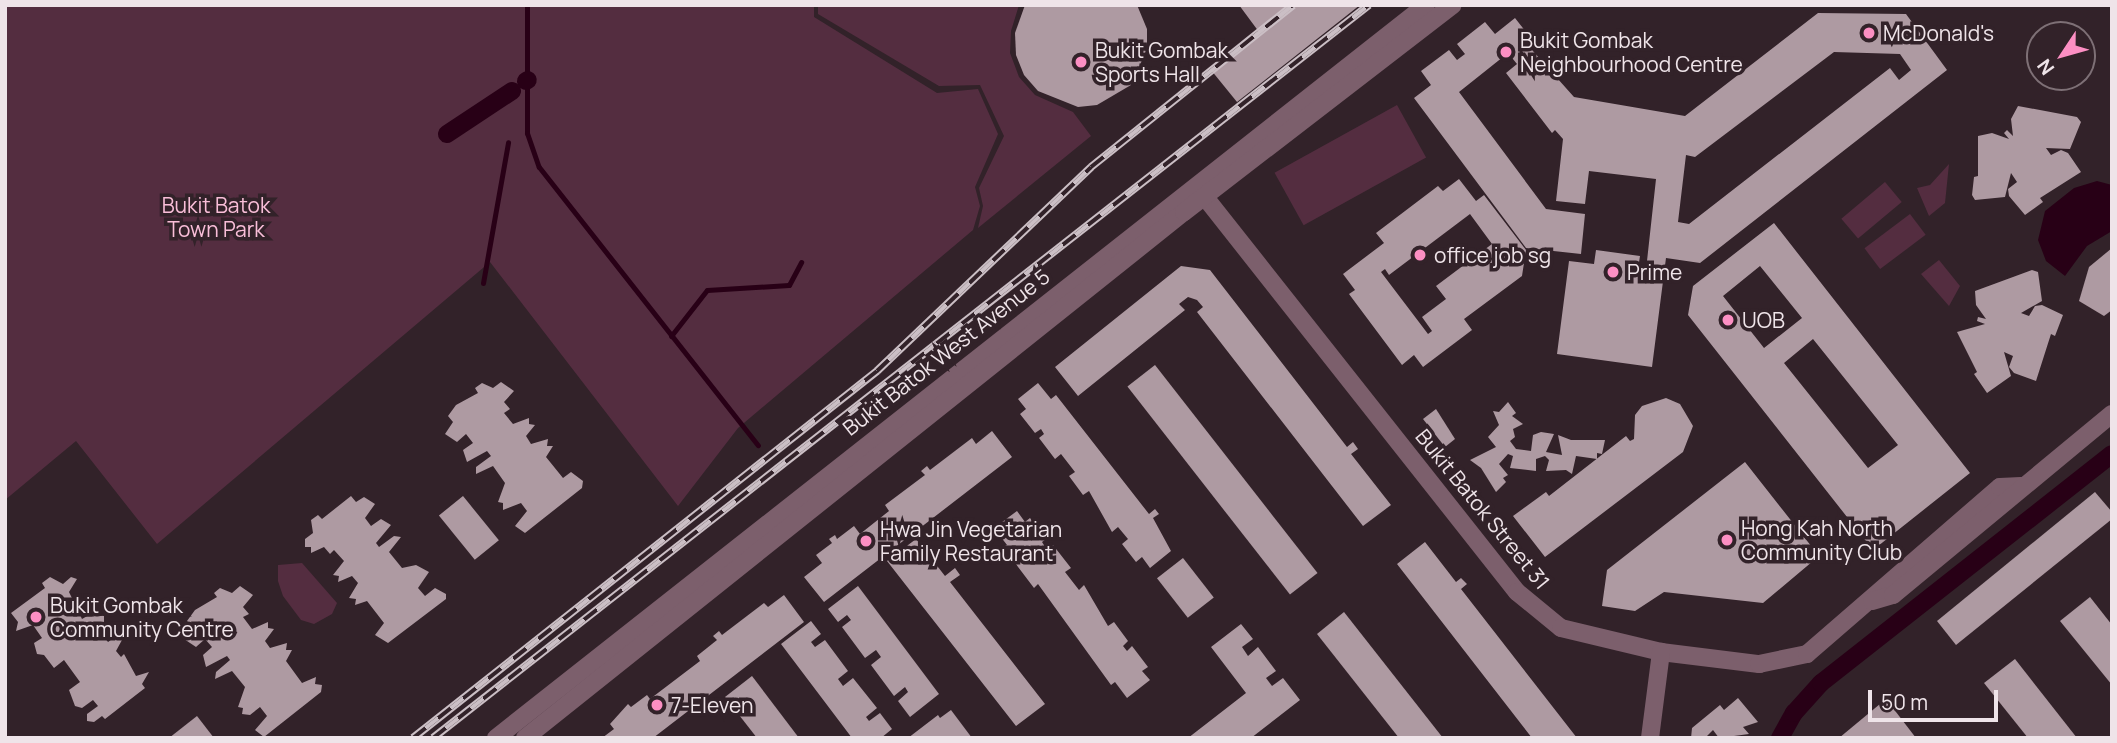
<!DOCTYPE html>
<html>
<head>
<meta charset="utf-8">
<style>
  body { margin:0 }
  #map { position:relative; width:2117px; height:743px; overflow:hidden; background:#322229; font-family:Manrope,sans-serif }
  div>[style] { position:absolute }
  .green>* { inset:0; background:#542d40; transform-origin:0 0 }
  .water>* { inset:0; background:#280016 }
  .stream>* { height:5px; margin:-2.5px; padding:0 2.5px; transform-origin:2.5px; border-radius:2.5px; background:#280016 }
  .canal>* { height:18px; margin:-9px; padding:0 9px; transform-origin:9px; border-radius:9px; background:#280016 }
  .building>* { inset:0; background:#ae9aa2; transform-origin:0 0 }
  .minor>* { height:18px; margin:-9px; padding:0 9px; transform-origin:9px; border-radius:9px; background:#7c5f6c }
  .tertiary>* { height:18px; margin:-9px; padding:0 9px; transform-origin:9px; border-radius:9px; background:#7c5f6c }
  .rail>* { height:8px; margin-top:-4px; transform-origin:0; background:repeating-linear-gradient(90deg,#322229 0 16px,#cbbfc5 0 32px); box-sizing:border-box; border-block:2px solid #cbbfc5 }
  .dots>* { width:19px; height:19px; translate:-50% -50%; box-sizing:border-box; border:4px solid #322229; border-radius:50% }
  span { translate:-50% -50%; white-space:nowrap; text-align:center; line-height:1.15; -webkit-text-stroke:7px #322229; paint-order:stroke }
  .poi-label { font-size:21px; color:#efe4e9 }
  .left { translate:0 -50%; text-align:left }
  .park-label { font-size:21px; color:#f9bed8 }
  .street-label { font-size:21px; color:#efe4e9 }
  .frame { position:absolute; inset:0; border:7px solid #efe4e9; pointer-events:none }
  .north { position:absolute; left:2026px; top:21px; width:70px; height:70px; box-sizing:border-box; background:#322229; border:2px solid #7e7076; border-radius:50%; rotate:234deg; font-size:19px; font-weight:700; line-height:28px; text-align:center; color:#efe4e9 }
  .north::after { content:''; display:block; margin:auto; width:24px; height:32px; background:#fc8fc3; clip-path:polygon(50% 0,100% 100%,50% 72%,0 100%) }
  .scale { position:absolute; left:1868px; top:690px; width:130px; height:32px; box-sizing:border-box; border:4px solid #efe4e9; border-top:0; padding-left:9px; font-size:21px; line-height:24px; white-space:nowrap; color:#efe4e9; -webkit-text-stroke:5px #322229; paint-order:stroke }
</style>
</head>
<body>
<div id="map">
  <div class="green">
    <div style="clip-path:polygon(5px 5px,814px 5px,814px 17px,937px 93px,978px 89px,998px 134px,975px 187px,980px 206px,973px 230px,738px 428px,678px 506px,490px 262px,157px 544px,76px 441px,5px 500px)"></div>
    <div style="clip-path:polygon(818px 5px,1019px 5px,1011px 31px,1010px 53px,1019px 77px,1035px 95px,1073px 112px,1091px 136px,978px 228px,983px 206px,979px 188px,1004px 136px,980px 85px,939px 86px,818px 14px)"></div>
    <div style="left:1397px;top:105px;width:60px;height:140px;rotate:61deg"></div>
    <div style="clip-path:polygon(1949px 164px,1945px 203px,1929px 216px,1917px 188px,1930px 185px)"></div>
    <div style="left:1885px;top:182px;width:26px;height:57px;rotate:50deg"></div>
    <div style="left:1910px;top:214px;width:26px;height:57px;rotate:53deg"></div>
    <div style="clip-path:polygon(1939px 260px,1960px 286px,1949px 306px,1921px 274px)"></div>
    <div style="clip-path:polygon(302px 563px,337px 603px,332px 614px,314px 624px,301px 620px,283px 596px,278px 581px,278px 565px)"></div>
  </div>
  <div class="water">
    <div style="clip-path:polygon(2097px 181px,2112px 185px,2112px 231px,2087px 246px,2065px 276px,2046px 261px,2038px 240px,2045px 211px,2074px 188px)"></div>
  </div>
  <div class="stream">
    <div style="left:527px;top:5px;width:128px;rotate:90deg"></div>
    <div style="left:527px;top:133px;width:36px;rotate:71deg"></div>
    <div style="left:539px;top:167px;width:354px;rotate:51.8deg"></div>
    <div style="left:483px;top:283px;width:143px;rotate:-79.9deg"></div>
    <div style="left:671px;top:336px;width:58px;rotate:-52deg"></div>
    <div style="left:707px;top:290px;width:82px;rotate:-3.5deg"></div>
    <div style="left:789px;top:285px;width:26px;rotate:-62deg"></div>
  </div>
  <div class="canal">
    <div style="left:526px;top:81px;width:2px;rotate:-27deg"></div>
    <div style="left:447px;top:134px;width:78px;rotate:-33.5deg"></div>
    <div style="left:1780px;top:738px;width:29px;rotate:-61deg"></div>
    <div style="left:1794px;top:713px;width:40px;rotate:-48deg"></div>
    <div style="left:1821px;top:683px;width:370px;rotate:-38.2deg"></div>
  </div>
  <div class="building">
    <div style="clip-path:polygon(1025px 5px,1137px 5px,1147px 29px,1147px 49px,1131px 85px,1097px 105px,1078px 107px,1038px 91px,1024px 75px,1016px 55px,1015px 33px)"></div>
    <div style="clip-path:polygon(1239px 5px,1360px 5px,1237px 102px,1211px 70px,1259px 32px)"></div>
    <div style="clip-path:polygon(evenodd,1818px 13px,1906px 14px,1947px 70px,1700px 263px,1666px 258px,1652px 367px,1557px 354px,1569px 261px,1594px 264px,1596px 250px,1640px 256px,1638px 269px,1646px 270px,1656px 179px,1589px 171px,1585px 204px,1556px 201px,1563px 139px,1555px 130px,1552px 133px,1506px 73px,1517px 64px,1508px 53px,1459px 92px,1546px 209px,1585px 214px,1581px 254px,1526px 248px,1414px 98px,1431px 85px,1421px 71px,1449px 50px,1457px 60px,1465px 54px,1457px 44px,1485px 22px,1495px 34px,1515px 18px,1530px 37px,1524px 41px,1574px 97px,1685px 116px,1818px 13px,1834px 52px,1900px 54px,1911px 70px,1899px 80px,1890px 68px,1689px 224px,1678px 222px,1686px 155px,1695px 157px,1834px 52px)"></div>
    <div style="clip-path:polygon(2018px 106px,2077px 117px,2081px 122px,2070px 149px,2046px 148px,2051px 155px,2061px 150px,2068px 153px,2081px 172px,2040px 198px,2043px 202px,2025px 215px,2009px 196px,2008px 189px,2017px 182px,2011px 173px,2005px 197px,1975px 200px,1972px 195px,1974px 177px,1978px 176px,1978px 136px,1992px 133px,2009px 139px,2004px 133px,2007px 130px,2013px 136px,2011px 119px)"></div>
    <div style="clip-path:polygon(evenodd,1459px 179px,1476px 201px,1484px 195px,1526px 250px,1522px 276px,1464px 319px,1472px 330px,1423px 367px,1414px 355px,1402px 365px,1349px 294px,1355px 290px,1343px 274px,1384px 243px,1376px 233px,1438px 186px,1443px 191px,1459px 179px,1470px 214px,1492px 244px,1436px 286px,1446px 299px,1422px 317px,1432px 331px,1428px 334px,1381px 272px,1385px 269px,1389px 275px,1470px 214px)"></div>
    <div style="clip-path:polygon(evenodd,1774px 223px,1970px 473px,1873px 550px,1688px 315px,1693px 286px,1774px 223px,1760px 266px,1802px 318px,1764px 348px,1723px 296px,1760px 266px,1774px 223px,1813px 339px,1898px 445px,1868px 468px,1784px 363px,1813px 339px)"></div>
    <div style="clip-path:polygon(2112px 248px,2112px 310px,2104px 316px,2079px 301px,2089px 267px)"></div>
    <div style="clip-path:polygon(1181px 266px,1210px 270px,1347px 447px,1353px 442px,1358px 449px,1351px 454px,1391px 505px,1363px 526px,1197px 312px,1203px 307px,1197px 300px,1188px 297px,1179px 304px,1185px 310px,1078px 396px,1055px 367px)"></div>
    <div style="clip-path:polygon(2032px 270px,2038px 272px,2042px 301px,2021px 313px,2029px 316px,2035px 306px,2042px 305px,2063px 315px,2055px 336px,2051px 334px,2036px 381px,2014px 373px,2009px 367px,2013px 356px,2004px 352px,2011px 376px,1987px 393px,1974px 374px,1977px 372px,1957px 332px,1985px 324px,1977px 321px,1978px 317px,1986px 319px,1976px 305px,1975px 291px)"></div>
    <div style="left:1155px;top:365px;width:264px;height:35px;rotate:52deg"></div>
    <div style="clip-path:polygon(501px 382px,514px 391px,504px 402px,510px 409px,504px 413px,513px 424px,529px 418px,529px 424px,535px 425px,526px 436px,531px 444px,548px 439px,547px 446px,553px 446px,546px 457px,563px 478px,571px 472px,583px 481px,582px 488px,525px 533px,515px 526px,527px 511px,521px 503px,503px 510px,503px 503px,498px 502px,505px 483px,493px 466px,476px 474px,476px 467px,491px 456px,487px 451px,467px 462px,463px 450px,473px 443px,466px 434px,457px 442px,445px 434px,453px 422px,448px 416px,456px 405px,478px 393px,475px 388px,482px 383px,493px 388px)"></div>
    <div style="clip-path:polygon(1038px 383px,1051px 399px,1056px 395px,1149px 514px,1155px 509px,1159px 514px,1153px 518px,1171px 551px,1150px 568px,1142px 557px,1136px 562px,1122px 544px,1128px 539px,1118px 527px,1112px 532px,1089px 491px,1083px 495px,1069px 476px,1075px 472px,1061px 454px,1055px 459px,1039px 438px,1044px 434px,1041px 429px,1035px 433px,1020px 414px,1026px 409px,1018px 399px)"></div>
    <div style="clip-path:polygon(1666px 398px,1680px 404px,1693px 426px,1683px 452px,1545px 557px,1513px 516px,1546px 492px,1549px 496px,1626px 436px,1630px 441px,1634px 439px,1635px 415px,1642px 406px)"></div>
    <div style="clip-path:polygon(1508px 402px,1516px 413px,1512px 416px,1523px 424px,1513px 429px,1515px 437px,1510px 441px,1516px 449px,1531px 451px,1533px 435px,1541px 432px,1554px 434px,1546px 452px,1562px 455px,1558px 435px,1571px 440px,1605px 440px,1602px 454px,1597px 453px,1597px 459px,1576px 456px,1572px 474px,1566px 470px,1546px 471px,1549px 460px,1545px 456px,1536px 459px,1536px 471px,1510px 468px,1513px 456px,1508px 454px,1499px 464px,1508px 475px,1503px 478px,1506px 482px,1496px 492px,1481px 468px,1470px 460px,1496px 447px,1488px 437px,1499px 425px,1493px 411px,1499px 412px)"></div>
    <div style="clip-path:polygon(1436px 409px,1455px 439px,1445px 447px,1423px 419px)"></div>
    <div style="clip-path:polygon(992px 431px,1012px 457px,824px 602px,804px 577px,822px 563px,816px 555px,832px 543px,829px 539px,835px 535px,837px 539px,854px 526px,860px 534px,889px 511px,885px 505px,925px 475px,921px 471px,927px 466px,930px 470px,972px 438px,976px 444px)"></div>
    <div style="clip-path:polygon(1745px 462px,1819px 556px,1763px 603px,1664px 592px,1635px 611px,1602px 606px,1607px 570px)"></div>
    <div style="clip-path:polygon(2095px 492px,2112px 512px,2112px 519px,1956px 645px,1937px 621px)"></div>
    <div style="clip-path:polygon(351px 496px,356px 502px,364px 497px,375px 504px,365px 518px,371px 526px,381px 519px,391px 525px,376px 543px,379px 547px,394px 536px,401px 537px,389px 552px,402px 568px,416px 565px,429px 572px,418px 588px,425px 596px,435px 588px,446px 594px,446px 599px,388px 643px,375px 635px,384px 623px,367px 601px,355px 605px,356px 599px,349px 598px,358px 583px,352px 576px,338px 582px,339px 576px,333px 575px,344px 561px,334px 550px,330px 554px,324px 547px,311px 553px,311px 547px,305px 547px,305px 539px,313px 533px,311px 520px,318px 515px,322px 519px)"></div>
    <div style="left:463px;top:496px;width:57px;height:31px;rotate:51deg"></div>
    <div style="clip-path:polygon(1017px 511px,1025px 522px,1030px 518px,1046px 539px,1042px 542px,1047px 550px,1053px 545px,1071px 568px,1065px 572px,1079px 590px,1084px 585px,1108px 626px,1114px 622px,1128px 641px,1123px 646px,1127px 651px,1132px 646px,1148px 667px,1142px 671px,1150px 680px,1127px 698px,1115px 682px,1111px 685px,1038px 584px,1034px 588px,1003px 547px,1007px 545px,994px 528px)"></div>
    <div style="clip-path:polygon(916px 539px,945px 576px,955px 568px,960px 575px,950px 582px,1045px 704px,1016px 726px,887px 561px)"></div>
    <div style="clip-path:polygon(1425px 542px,1456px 582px,1461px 578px,1467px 584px,1461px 589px,1577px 738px,1532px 738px,1397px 564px)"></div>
    <div style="left:1183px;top:558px;width:50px;height:33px;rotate:52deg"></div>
    <div style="clip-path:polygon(50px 577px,63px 584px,71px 577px,77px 579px,69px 592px,82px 619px,89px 615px,104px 616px,104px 624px,97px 628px,108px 642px,115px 637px,122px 640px,116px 651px,121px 657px,124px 654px,136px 676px,149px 672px,142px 684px,145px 688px,105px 719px,102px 716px,94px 722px,87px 721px,87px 714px,98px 706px,93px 700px,82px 708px,75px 706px,69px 690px,80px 682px,64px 660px,54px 668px,44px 655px,37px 654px,34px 643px,42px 638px,33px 625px,16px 631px,18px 622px,11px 613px,45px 588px,42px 583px)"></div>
    <div style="clip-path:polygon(240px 586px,253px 595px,243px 607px,249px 614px,243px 617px,252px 629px,268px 622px,268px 628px,274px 629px,265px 641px,270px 648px,287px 643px,286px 650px,292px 650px,286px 661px,302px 683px,316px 677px,315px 684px,322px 685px,321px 692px,264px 737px,255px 730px,267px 716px,260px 707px,250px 715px,242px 714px,243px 708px,238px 707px,245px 687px,232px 671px,215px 679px,216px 672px,230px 660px,227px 656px,206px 667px,203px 655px,212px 647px,205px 639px,196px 647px,184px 639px,192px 627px,187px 621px,195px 610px,217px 597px,214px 593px,220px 588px,232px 593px)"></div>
    <div style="clip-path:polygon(858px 586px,939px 694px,910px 717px,898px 701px,908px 692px,905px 687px,894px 696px,871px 665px,881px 657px,876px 650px,865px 658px,842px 627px,851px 620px,847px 615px,838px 622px,828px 609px)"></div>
    <div style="clip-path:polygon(784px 595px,804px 622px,653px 738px,602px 738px,614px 729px,610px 724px,628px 704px,631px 707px,647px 695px,650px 699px,700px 661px,697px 656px,717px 640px,713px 636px,719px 631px,722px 635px,764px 603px,768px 607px)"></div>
    <div style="clip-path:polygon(2090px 597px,2112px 625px,2112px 685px,2060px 621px)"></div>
    <div style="clip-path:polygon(1344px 612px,1443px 738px,1399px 738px,1317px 634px)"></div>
    <div style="clip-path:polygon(811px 621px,821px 634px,811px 642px,815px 647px,825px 640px,848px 671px,838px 679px,843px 686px,853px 678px,877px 708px,866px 717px,869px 721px,880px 713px,892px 729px,881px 738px,852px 738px,781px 644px)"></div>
    <div style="clip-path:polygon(1241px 624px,1253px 639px,1242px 647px,1248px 656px,1258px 647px,1276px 671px,1266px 678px,1272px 686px,1283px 678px,1300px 700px,1251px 738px,1188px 738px,1246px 693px,1211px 647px)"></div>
    <div style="clip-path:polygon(2015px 659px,2077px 738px,2028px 738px,1984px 683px)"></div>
    <div style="clip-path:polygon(752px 676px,799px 738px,757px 738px,725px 697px)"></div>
    <div style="clip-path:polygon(1738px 698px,1758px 722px,1743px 727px,1749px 734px,1719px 738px,1713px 730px,1705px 738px,1691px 738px,1692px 728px,1720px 705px,1724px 710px)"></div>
    <div style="clip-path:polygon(1886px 699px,1916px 738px,1839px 738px)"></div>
    <div style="clip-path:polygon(951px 710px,972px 738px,908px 738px,938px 715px,940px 718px)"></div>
    <div style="clip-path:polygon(197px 716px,214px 738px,169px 738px)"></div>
  </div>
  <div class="minor">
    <div style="left:1197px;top:187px;width:516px;rotate:51.69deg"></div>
    <div style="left:1517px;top:592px;width:57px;rotate:39.3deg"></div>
    <div style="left:1561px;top:628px;width:103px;rotate:13.5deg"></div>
    <div style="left:1661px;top:652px;width:99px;rotate:7deg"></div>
    <div style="left:1759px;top:664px;width:49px;rotate:-11.8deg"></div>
    <div style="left:1807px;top:654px;width:255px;rotate:-40.9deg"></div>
    <div style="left:2000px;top:487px;width:21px;rotate:-3deg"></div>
    <div style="left:1872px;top:601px;width:22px;rotate:-16deg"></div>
    <div style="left:1893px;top:595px;width:284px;rotate:-39.6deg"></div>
    <div style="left:1650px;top:738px;width:87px;rotate:-82.7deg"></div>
  </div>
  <div class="tertiary">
    <div style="left:496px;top:738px;width:1184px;rotate:-38.24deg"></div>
    <div style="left:525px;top:738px;width:843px;rotate:-38.6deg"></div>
    <div style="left:1184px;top:212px;width:339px;rotate:-37.6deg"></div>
  </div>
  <div class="rail">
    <div style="left:413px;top:738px;width:592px;rotate:-38.34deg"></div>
    <div style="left:877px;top:371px;width:296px;rotate:-43.6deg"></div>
    <div style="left:1091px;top:167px;width:259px;rotate:-38.7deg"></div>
    <div style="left:433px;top:738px;width:1189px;rotate:-38.07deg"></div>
  </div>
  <div class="dots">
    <div style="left:1869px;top:33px;background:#fc8fc3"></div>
    <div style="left:1506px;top:52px;background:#fc8fc3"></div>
    <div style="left:1081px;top:62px;background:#fc8fc3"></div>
    <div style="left:1420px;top:255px;background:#fc8fc3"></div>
    <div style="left:1613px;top:272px;background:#fc8fc3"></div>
    <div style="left:1728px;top:320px;background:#fc8fc3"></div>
    <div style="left:1727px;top:540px;background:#fc8fc3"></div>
    <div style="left:866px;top:541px;background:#fc8fc3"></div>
    <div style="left:36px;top:617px;background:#fc8fc3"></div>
    <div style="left:657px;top:705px;background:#fc8fc3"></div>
  </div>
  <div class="poi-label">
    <span class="left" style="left:1883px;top:33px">McDonald's</span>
    <span class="left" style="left:1520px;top:52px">Bukit Gombak<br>Neighbourhood Centre</span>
    <span class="left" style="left:1095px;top:62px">Bukit Gombak<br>Sports Hall</span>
    <span class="left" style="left:1434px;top:255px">office job sg</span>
    <span class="left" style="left:1627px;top:272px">Prime</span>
    <span class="left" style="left:1742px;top:320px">UOB</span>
    <span class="left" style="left:1741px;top:540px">Hong Kah North<br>Community Club</span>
    <span class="left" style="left:880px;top:541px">Hwa Jin Vegetarian<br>Family Restaurant</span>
    <span class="left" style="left:50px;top:617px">Bukit Gombak<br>Community Centre</span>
    <span class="left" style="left:671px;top:705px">7-Eleven</span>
  </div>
  <div class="park-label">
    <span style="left:216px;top:217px">Bukit Batok<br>Town Park</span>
  </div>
  <div class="street-label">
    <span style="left:946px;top:352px;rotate:-38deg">Bukit Batok West Avenue 5</span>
    <span style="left:1483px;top:509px;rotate:51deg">Bukit Batok Street 31</span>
  </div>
  <div class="frame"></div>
  <div class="north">N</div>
  <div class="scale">50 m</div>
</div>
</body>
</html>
